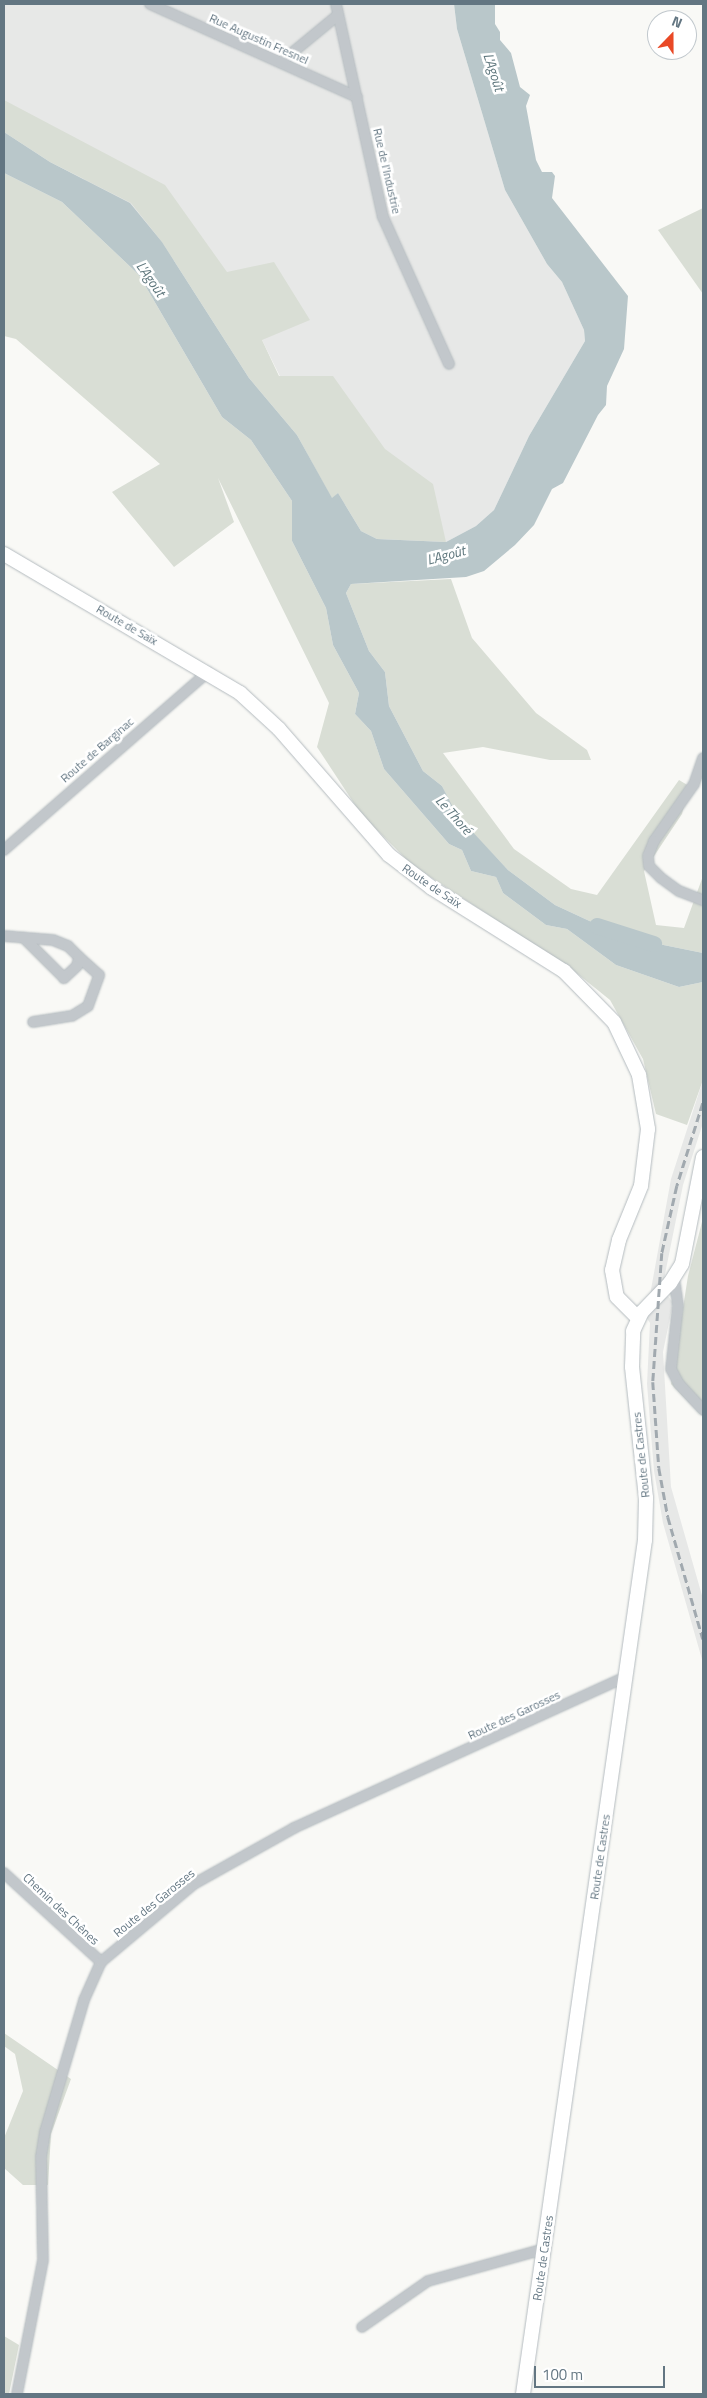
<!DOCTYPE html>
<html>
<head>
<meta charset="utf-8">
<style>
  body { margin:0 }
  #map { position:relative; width:707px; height:2398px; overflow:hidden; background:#f9f9f6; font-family:"Titillium Web",sans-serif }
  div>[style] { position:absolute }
  .built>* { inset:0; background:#e7e8e7 }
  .green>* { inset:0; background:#d9ded5 }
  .water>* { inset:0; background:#b9c7ca }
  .river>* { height:16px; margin:-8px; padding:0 8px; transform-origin:8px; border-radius:8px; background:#b9c7ca }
  .roads { filter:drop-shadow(0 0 1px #b4bbbf) drop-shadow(0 0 1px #b4bbbf) }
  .street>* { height:10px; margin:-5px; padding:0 5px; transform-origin:5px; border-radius:5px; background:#c2c7cb }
  .secondary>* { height:14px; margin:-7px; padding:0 7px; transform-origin:7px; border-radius:7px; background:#fff }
  .rail>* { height:2.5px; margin-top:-1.25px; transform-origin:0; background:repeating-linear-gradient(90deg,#a1a9af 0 8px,transparent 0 12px) }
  span { translate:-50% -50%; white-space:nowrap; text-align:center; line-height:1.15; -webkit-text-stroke:5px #fff; paint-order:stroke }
  .street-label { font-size:12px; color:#637682 }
  .water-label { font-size:14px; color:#5e767c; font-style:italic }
  .frame { position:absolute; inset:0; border:5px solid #637682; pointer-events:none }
  .north { position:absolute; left:647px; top:10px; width:50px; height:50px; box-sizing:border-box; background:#fff; border:1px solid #c1c8cd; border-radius:50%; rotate:22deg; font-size:14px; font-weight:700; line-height:20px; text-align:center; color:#637682 }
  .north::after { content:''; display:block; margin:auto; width:18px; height:22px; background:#e94926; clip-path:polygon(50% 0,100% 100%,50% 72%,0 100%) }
  .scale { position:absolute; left:534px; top:2366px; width:131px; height:22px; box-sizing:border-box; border:2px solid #637682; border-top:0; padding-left:6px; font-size:15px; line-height:18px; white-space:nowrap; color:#637682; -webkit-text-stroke:4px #fff; paint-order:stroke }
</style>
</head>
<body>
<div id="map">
  <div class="built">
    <div style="clip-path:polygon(4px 4px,454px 4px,457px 29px,505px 190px,547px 264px,562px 282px,584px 330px,585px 341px,529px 436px,494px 510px,476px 526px,446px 542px,343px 504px,262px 340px,4px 107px)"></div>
    <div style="clip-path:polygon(703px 1080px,703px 1123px,683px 1185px,663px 1284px,650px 1295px,671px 1179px)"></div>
    <div style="clip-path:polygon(668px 1296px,673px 1303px,663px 1352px,671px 1487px,703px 1599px,703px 1663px,663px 1523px,654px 1471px,647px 1384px,650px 1323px,646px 1317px)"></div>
  </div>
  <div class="green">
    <div style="clip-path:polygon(4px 100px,165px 185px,227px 272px,274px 262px,310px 320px,262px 340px,279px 376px,333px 376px,385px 449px,433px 484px,446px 542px,377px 539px,361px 531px,338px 493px,332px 499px,297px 435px,249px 378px,162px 242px,131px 203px,50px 162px,4px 132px)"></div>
    <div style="clip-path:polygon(4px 173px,62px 202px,139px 275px,222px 417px,251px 440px,292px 501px,292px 541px,326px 608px,333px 645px,359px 693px,355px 714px,371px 731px,384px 769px,449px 844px,462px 850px,471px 871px,496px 877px,503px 893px,546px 925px,567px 929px,616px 965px,679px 987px,703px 982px,703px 1080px,687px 1125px,656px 1114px,643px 1059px,610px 1000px,574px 971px,412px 865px,361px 814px,317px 747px,329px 703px,218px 478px,234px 522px,174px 567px,112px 492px,160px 464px,16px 339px,4px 336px)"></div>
    <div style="clip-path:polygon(703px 208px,703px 294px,658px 230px)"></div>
    <div style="clip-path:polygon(451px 579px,472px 638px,536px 713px,587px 750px,591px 760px,550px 760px,483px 747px,443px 753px,514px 849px,571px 889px,597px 895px,679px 780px,689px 786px,682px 814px,644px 871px,656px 925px,684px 928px,703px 876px,703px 953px,624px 937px,555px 905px,508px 870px,456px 815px,442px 786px,423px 771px,389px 706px,385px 672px,369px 651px,346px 593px,351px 584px)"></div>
    <div style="clip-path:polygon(703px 1218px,703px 1417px,671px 1384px,688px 1276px)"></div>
    <div style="clip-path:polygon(4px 2033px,71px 2079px,51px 2134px,48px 2185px,23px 2185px,4px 2168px,4px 2138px,23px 2091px,15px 2054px,4px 2046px)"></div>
    <div style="clip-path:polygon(4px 2336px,19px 2345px,9px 2394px,4px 2394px)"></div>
  </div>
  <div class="water">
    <div style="clip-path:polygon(454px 4px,495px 4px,495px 24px,500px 32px,500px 40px,511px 53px,520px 87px,530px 95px,526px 106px,536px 160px,542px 172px,552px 172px,555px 176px,552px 198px,628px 296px,624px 349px,607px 386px,606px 405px,598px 415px,563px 483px,552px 489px,534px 525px,515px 545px,484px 571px,466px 577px,351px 584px,346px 593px,369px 651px,385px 672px,389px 706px,423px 771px,442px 786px,457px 815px,508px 870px,555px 905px,624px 937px,703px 953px,703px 982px,679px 987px,616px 965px,567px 929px,546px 925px,503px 893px,496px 877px,471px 871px,462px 850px,449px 844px,384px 769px,371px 731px,355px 714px,359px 693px,333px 645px,326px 608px,292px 541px,292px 501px,251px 440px,222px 417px,139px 275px,62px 202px,4px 173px,4px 132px,50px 162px,130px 203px,162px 242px,249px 378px,297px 435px,332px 498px,338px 493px,361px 531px,377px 539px,446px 542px,476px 526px,494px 510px,529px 436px,585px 341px,584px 330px,562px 282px,547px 264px,505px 190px,457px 29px)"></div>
  </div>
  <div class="river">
    <div style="left:597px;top:926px;width:60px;rotate:17.5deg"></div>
  </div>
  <div class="roads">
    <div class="street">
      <div style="left:150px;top:4px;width:227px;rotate:24.2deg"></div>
      <div style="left:336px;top:4px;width:218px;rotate:77.6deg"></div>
      <div style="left:383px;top:217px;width:161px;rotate:65.8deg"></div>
      <div style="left:281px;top:62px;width:74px;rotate:-39.5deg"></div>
      <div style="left:703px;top:758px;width:28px;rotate:109deg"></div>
      <div style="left:694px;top:784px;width:70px;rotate:125.1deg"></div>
      <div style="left:654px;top:841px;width:16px;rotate:112deg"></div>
      <div style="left:648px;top:856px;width:10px;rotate:84deg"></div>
      <div style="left:649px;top:866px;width:17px;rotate:45deg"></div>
      <div style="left:661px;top:878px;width:22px;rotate:36deg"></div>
      <div style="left:679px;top:891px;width:26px;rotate:21deg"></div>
      <div style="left:4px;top:850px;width:271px;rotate:-41.1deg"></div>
      <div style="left:4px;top:936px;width:49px;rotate:4.7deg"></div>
      <div style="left:53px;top:940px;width:16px;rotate:22deg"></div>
      <div style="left:68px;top:946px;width:16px;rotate:45deg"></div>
      <div style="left:79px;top:957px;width:9px;rotate:103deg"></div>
      <div style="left:77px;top:966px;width:18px;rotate:137deg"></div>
      <div style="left:64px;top:978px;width:57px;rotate:-135deg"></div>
      <div style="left:33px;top:1022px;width:39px;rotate:-9deg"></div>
      <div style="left:72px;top:1016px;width:19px;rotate:-32deg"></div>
      <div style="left:88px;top:1006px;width:33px;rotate:-70deg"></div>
      <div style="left:99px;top:975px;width:27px;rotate:-138deg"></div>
      <div style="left:674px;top:1277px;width:28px;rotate:82deg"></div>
      <div style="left:678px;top:1305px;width:64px;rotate:96.2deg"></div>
      <div style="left:671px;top:1369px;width:17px;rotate:62deg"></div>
      <div style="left:679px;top:1384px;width:35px;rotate:47deg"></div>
      <div style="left:4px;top:1873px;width:132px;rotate:42.5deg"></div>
      <div style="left:362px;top:2327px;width:80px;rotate:-34.9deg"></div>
      <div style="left:428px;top:2281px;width:120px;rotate:-15.4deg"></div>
      <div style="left:17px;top:2394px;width:136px;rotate:-79deg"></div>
      <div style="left:43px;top:2260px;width:103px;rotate:-91.1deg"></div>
      <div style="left:41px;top:2157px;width:25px;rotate:-81deg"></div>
      <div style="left:45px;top:2132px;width:138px;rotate:-73.5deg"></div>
      <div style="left:84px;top:2000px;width:42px;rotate:-65.9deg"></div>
      <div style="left:101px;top:1962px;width:121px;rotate:-40deg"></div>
      <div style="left:194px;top:1884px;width:115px;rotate:-29.2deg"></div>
      <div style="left:294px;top:1828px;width:365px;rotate:-24.5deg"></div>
    </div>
    <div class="secondary">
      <div style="left:4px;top:554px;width:274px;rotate:30.5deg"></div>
      <div style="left:240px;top:693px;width:53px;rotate:42.7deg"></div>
      <div style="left:279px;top:729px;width:167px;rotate:48.9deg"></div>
      <div style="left:389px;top:855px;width:54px;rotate:37.5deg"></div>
      <div style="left:432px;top:888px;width:156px;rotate:32.2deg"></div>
      <div style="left:564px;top:971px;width:71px;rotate:45.6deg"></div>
      <div style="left:614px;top:1022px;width:59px;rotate:64.7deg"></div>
      <div style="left:639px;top:1075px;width:55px;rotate:80.5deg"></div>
      <div style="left:648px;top:1129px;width:57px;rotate:97deg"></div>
      <div style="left:641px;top:1186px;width:58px;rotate:112.2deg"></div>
      <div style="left:619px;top:1240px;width:31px;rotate:103deg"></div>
      <div style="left:612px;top:1270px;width:27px;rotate:80deg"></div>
      <div style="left:617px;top:1297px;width:30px;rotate:45deg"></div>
      <div style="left:523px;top:2394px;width:863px;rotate:-81.87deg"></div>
      <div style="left:645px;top:1540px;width:42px;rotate:-88.6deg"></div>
      <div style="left:646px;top:1498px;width:132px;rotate:-96.1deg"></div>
      <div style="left:632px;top:1367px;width:36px;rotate:-88deg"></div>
      <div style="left:633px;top:1331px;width:21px;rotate:-65deg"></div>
      <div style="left:642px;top:1312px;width:40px;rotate:-46deg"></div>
      <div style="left:670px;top:1283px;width:22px;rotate:-58deg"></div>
      <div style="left:682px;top:1264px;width:109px;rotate:-78.9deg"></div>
    </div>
  </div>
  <div class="rail">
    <div style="left:703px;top:1103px;width:87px;rotate:107.4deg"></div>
    <div style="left:677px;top:1186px;width:69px;rotate:102.6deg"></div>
    <div style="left:662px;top:1253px;width:129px;rotate:94deg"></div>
    <div style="left:653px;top:1382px;width:86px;rotate:86deg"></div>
    <div style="left:659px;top:1468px;width:50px;rotate:79.6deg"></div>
    <div style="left:668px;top:1517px;width:127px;rotate:74deg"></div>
  </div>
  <div class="street-label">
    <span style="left:259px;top:39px;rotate:24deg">Rue Augustin Fresnel</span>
    <span style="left:387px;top:171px;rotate:77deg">Rue de l'Industrie</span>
    <span style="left:127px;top:625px;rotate:30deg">Route de Saïx</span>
    <span style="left:97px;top:750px;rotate:-41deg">Route de Barginac</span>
    <span style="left:432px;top:886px;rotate:34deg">Route de Saïx</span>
    <span style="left:641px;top:1455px;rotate:-96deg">Route de Castres</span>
    <span style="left:514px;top:1715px;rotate:-25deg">Route des Garosses</span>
    <span style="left:600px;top:1857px;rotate:-82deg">Route de Castres</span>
    <span style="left:154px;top:1903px;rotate:-39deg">Route des Garosses</span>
    <span style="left:61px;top:1909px;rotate:43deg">Chemin des Chênes</span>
    <span style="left:543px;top:2258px;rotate:-82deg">Route de Castres</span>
  </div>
  <div class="water-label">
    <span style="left:494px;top:72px;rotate:72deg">L'Agoût</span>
    <span style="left:151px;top:279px;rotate:55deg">L'Agoût</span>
    <span style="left:446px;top:555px;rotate:-15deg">L'Agoût</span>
    <span style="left:454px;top:815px;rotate:48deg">Le Thoré</span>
  </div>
  <div class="frame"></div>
  <div class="north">N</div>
  <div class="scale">100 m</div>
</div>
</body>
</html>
